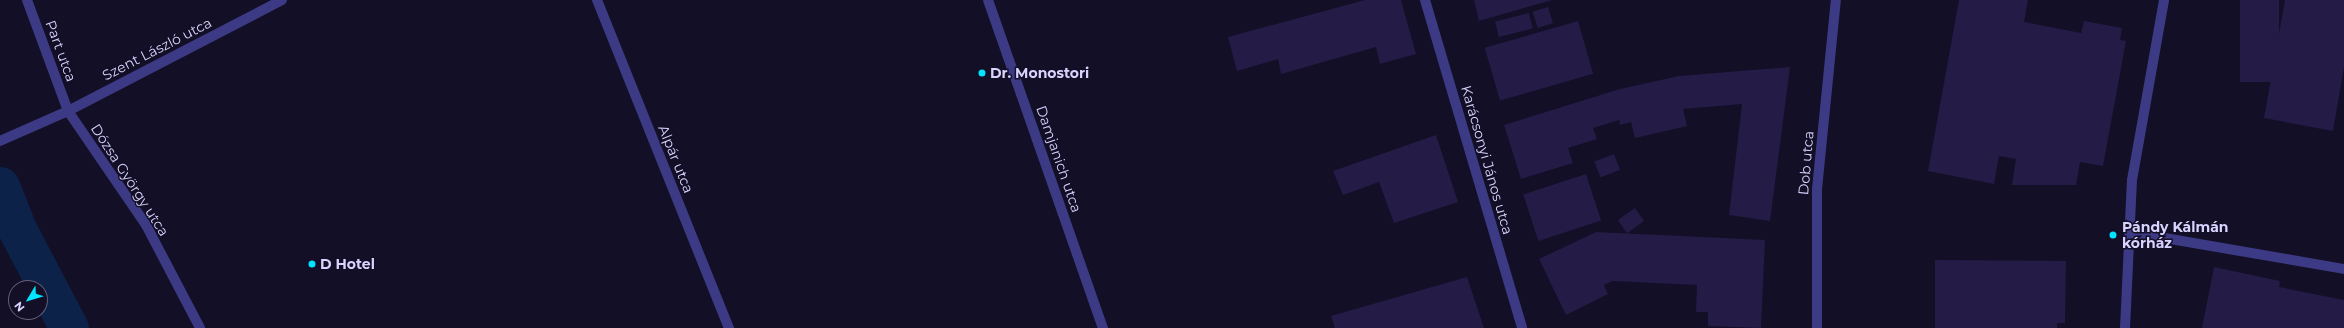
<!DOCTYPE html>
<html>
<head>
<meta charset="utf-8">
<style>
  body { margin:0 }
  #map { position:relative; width:2344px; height:328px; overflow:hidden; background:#130f26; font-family:Montserrat,sans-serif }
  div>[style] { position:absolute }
  .canal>* { height:39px; margin:-19.5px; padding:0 19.5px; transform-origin:19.5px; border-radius:19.5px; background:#0c2248 }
  .building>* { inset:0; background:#241b47; transform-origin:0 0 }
  .service>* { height:10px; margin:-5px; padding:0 5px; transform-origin:5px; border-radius:5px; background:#3d3a85 }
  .minor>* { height:10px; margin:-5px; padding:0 5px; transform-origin:5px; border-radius:5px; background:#3d3a85 }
  .dots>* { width:11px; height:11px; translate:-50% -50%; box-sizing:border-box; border:2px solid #130f26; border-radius:50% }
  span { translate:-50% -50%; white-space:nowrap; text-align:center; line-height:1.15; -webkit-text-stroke:3px #130f26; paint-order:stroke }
  .street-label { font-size:14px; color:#d9d4ff }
  .poi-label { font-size:14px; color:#d9d4ff; font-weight:700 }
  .left { translate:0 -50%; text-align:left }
  .north { position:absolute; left:8px; top:280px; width:40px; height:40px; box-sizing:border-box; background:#130f26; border:1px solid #625e7d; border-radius:50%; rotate:232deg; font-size:11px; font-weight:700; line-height:16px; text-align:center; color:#d9d4ff }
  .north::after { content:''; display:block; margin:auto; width:14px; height:18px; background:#00e5ff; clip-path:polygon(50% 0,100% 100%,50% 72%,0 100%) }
</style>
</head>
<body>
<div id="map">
  <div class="canal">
    <div style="left:0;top:186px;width:46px;rotate:68.4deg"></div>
    <div style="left:17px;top:229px;width:112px;rotate:62.3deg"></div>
  </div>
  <div class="building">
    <div style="clip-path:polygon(1365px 0,1401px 0,1416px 54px,1380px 64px,1376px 47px,1281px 74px,1278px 59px,1237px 71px,1228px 37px)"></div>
    <div style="clip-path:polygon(1474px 0,1552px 0,1479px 21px)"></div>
    <div style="clip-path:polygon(1959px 0,2028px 0,2024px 22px,2081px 33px,2084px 21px,2122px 28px,2120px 40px,2126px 41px,2103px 166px,2080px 162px,2076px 185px,2012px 185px,2016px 159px,1999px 156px,1994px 184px,1928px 171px)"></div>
    <div style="left:2240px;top:0;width:39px;height:82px"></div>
    <div style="clip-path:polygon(2285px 0,2344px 0,2344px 67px,2333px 131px,2264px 118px)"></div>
    <div style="left:1548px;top:7px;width:17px;height:16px;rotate:73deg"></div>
    <div style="left:1529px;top:13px;width:16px;height:35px;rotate:76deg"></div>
    <div style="left:1578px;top:21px;width:55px;height:97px;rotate:74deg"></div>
    <div style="clip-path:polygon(1790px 67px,1770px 221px,1729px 215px,1742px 104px,1683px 109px,1687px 126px,1635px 138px,1631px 122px,1620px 125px,1619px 120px,1593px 128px,1597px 139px,1568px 148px,1573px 163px,1521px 179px,1504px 125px,1620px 89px,1679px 76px)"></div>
    <div style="clip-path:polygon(1436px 135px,1458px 202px,1394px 223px,1379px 182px,1343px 195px,1333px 171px)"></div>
    <div style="left:1614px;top:154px;width:17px;height:21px;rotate:69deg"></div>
    <div style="left:1586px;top:174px;width:49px;height:66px;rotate:72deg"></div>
    <div style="left:1635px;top:208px;width:16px;height:21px;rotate:55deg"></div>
    <div style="clip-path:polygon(1596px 232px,1765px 240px,1761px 328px,1708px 326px,1708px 312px,1696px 312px,1697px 285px,1612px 281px,1604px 285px,1608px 294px,1566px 315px,1539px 259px)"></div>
    <div style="clip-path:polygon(1935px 260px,2066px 261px,2065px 323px,2057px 323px,2057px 328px,1935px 328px)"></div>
    <div style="clip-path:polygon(2214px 267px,2280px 281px,2279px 287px,2344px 300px,2344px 328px,2202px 328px)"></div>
    <div style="clip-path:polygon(1467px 277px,1484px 328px,1335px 328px,1331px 316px)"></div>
  </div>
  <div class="service">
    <div style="left:2130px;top:232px;width:217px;rotate:9.8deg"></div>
    <div style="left:2125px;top:328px;width:148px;rotate:-87.3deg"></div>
    <div style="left:2132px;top:180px;width:183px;rotate:-79.9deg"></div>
  </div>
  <div class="minor">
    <div style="left:27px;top:0;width:118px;rotate:69.7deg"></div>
    <div style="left:68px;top:111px;width:138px;rotate:55.6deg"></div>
    <div style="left:146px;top:225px;width:116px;rotate:62.3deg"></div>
    <div style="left:597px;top:0;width:354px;rotate:68.1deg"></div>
    <div style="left:988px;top:0;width:348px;rotate:70.7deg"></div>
    <div style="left:1425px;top:0;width:342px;rotate:73.5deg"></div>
    <div style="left:0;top:141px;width:74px;rotate:-23.8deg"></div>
    <div style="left:68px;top:111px;width:241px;rotate:-27.4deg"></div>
    <div style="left:1817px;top:328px;width:139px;rotate:-90deg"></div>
    <div style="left:1817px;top:189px;width:190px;rotate:-84.3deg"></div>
  </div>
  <div class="dots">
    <div style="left:982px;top:73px;background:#00e5ff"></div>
    <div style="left:2113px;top:235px;background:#00e5ff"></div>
    <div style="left:312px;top:264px;background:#00e5ff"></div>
  </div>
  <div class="street-label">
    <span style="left:157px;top:49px;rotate:-27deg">Szent László utca</span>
    <span style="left:61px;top:51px;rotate:70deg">Part utca</span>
    <span style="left:676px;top:159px;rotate:68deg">Alpár utca</span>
    <span style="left:1059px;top:159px;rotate:71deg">Damjanich utca</span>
    <span style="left:1487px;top:160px;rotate:74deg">Karácsonyi János utca</span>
    <span style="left:1806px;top:163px;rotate:-85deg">Dob utca</span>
    <span style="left:130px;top:180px;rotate:57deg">Dózsa György utca</span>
  </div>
  <div class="poi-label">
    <span class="left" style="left:990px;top:73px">Dr. Monostori</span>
    <span class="left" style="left:2122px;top:235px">Pándy Kálmán<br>kórház</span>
    <span class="left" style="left:320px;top:264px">D Hotel</span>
  </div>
  <div class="north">N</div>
</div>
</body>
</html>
